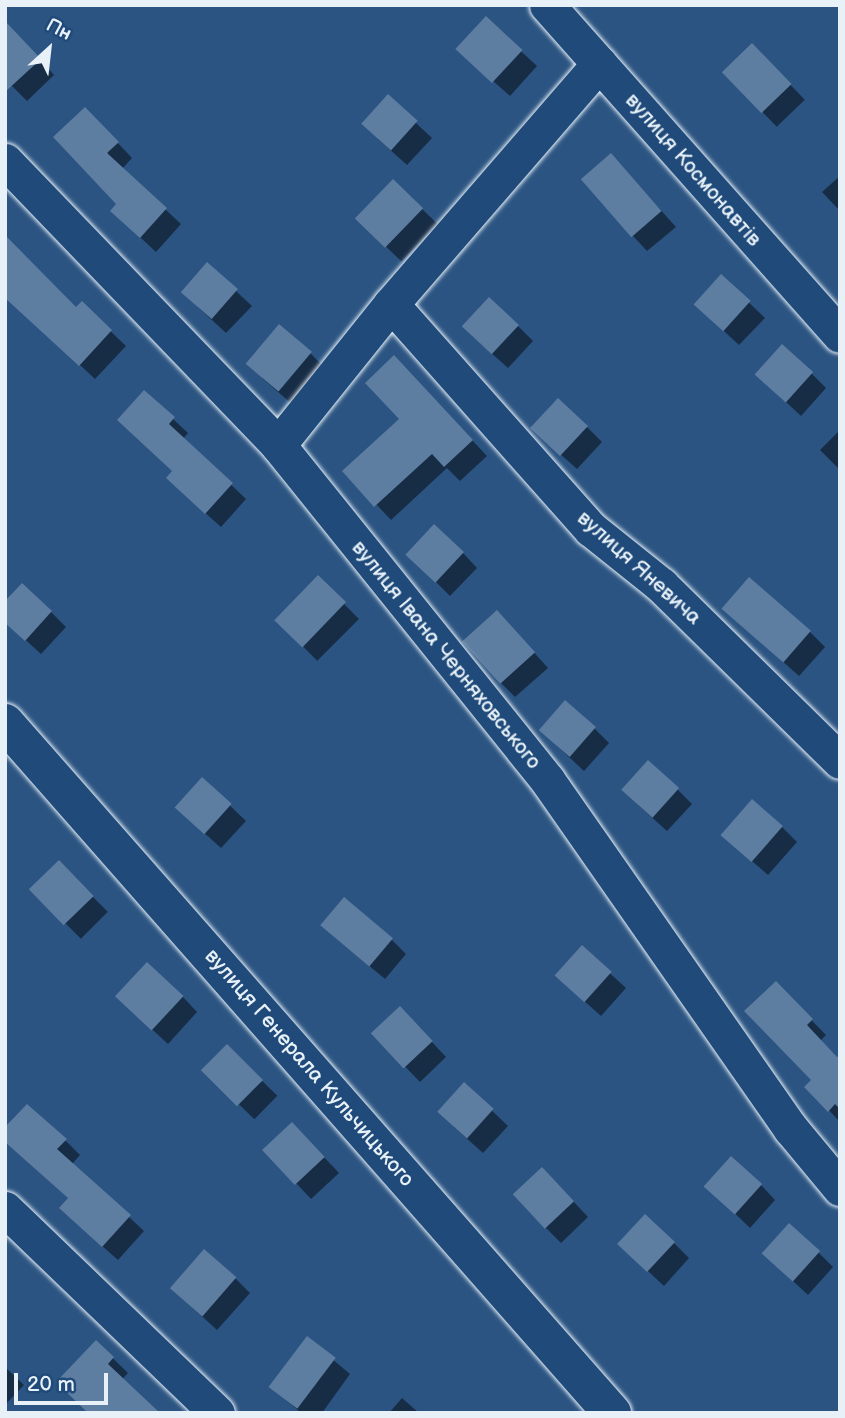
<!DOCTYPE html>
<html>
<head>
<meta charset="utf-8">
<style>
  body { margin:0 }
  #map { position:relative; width:845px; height:1418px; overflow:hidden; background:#2b5482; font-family:"Balsamiq Sans",sans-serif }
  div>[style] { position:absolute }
  .shadow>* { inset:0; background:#0007; transform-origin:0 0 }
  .building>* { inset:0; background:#5d7da1; transform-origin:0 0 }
  .roads { filter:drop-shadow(0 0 2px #e8f1f8) drop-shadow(0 0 2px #e8f1f8) }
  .street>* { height:35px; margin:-17.5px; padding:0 17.5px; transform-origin:17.5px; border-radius:17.5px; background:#1f4a7a }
  .secondary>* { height:38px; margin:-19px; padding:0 19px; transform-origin:19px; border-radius:19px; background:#1f4a7a }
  span { translate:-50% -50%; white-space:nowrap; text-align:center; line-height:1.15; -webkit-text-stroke:5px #1f4a7a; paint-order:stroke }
  .street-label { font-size:21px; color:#e8f1f8 }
  .frame { position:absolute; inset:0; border:7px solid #e8f1f8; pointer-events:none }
  .north { position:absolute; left:14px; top:14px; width:70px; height:70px; -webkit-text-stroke:5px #1f4a7a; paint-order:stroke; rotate:27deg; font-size:19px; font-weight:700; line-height:28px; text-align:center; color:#e8f1f8 }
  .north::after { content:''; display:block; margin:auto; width:24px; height:32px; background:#e8f1f8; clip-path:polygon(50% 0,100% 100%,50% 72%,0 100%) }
  .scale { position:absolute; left:14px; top:1373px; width:94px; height:32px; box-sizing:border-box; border:4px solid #e8f1f8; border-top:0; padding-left:9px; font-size:21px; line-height:24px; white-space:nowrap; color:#e8f1f8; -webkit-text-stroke:5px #1f4a7a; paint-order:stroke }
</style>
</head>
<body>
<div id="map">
  <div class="shadow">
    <div style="clip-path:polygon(486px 19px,537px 66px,510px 96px,474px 64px)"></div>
    <div style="clip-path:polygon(5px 22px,54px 75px,27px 101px,5px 79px)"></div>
    <div style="left:752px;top:45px;width:76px;height:39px;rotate:46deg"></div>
    <div style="clip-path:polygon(388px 97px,432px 138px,407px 165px,378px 139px)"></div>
    <div style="clip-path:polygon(100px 124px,132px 158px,122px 169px,181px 224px,156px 252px,127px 225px)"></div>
    <div style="clip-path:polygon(611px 155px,676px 227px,647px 251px,633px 236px)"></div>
    <div style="clip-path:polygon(840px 176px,840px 211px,822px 192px)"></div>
    <div style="left:393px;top:181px;width:62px;height:52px;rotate:44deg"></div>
    <div style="clip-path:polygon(208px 265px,252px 306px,226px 333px,198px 307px)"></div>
    <div style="clip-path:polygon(721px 276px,765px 318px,739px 345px,711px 319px)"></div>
    <div style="clip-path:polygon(5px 295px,76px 310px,82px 304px,126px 346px,95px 379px)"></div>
    <div style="clip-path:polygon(518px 326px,533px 341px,508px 368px,479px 342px)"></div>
    <div style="clip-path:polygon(310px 353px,325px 368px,293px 405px,262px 378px)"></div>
    <div style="clip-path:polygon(409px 373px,487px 456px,460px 481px,447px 468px,391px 520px,345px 471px,401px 419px)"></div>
    <div style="clip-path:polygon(812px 374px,826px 388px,801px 416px,772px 389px)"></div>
    <div style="clip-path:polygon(173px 419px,188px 433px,183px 439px,246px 499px,221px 527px,183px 493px,174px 472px,134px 435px)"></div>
    <div style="clip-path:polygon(587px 427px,602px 442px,577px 469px,548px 443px)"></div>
    <div style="clip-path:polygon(840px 430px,840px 470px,820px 450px)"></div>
    <div style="clip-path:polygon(463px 553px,477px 568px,450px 596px,408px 554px)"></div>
    <div style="left:318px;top:578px;width:58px;height:59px;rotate:45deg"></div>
    <div style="clip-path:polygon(723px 608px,810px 632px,825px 647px,799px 676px)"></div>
    <div style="clip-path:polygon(51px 612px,66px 627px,41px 654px,5px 621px)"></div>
    <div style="clip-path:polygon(512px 628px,548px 668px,515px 697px,500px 682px)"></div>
    <div style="clip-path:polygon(594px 728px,609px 743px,584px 771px,555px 744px)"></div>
    <div style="clip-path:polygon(202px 779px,246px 821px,221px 848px,192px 822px)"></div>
    <div style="clip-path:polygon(677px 789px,692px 804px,667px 831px,638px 805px)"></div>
    <div style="clip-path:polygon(782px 827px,797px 842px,768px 875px,738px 849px)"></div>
    <div style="left:59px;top:863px;width:69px;height:38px;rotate:45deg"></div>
    <div style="clip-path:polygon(337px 939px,391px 939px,406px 954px,385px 979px)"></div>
    <div style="clip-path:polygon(582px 948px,626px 988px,601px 1016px,572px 990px)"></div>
    <div style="clip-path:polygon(775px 983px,826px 1035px,820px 1041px,840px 1062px,840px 1122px,807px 1087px,814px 1080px)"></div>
    <div style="clip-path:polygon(183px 997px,197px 1012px,168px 1044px,133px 1012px)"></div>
    <div style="clip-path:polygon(415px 1024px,446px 1057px,420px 1082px,374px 1034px)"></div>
    <div style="left:227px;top:1047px;width:70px;height:33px;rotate:44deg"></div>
    <div style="clip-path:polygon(464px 1084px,508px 1126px,483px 1153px,454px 1127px)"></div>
    <div style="clip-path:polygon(307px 1139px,339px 1173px,311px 1199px,265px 1150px)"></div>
    <div style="clip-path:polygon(65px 1140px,80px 1155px,72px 1164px,144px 1231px,118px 1260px,76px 1223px,70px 1199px,15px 1150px)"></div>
    <div style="clip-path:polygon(557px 1184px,588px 1217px,561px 1243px,546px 1228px)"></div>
    <div style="clip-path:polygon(761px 1185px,775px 1200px,750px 1228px,722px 1201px)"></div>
    <div style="clip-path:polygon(674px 1243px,689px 1258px,664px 1286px,635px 1259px)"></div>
    <div style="clip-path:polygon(818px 1252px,833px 1267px,808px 1295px,779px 1268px)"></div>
    <div style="clip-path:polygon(235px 1278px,250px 1293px,217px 1330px,172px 1289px)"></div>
    <div style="clip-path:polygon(307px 1338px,350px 1374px,322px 1413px,301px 1413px,271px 1387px)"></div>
    <div style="clip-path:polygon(96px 1342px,128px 1373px,90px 1413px)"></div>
    <div style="clip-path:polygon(5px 1367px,24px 1385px,5px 1405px)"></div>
    <div style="clip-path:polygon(402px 1398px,419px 1413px,389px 1413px)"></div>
  </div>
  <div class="building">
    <div style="left:486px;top:16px;width:50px;height:45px;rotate:43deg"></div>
    <div style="clip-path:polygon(5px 21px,41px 59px,5px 92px)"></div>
    <div style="left:752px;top:43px;width:57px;height:42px;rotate:46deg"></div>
    <div style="left:388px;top:94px;width:40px;height:40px;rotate:42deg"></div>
    <div style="clip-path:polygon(85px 107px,119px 142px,107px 153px,167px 208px,140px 238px,110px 211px,116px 204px,53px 137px)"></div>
    <div style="left:611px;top:153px;width:77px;height:40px;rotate:49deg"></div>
    <div style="left:393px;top:179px;width:42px;height:55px;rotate:44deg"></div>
    <div style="clip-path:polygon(5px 235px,76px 307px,82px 301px,112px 330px,79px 366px,5px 298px)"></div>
    <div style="left:207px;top:262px;width:41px;height:40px;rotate:41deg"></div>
    <div style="left:721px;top:274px;width:40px;height:41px;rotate:42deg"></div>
    <div style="left:489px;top:297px;width:41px;height:40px;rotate:43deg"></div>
    <div style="left:279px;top:324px;width:43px;height:52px;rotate:40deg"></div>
    <div style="left:782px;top:344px;width:42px;height:41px;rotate:42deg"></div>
    <div style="clip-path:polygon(394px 355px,473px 440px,444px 467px,432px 454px,374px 507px,342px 471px,399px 419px,365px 383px)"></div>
    <div style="clip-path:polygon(144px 390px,175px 417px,169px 424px,233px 483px,205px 514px,166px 478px,172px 471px,117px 420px)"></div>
    <div style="left:558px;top:398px;width:41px;height:41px;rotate:43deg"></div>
    <div style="left:434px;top:524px;width:41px;height:42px;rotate:43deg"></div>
    <div style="left:318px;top:575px;width:39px;height:63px;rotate:44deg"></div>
    <div style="left:749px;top:577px;width:82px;height:42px;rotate:41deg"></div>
    <div style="clip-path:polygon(22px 583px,52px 611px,25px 641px,5px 623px,5px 601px)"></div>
    <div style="left:497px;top:610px;width:57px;height:47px;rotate:48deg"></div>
    <div style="left:565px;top:700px;width:41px;height:40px;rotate:41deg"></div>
    <div style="left:648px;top:760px;width:42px;height:40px;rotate:42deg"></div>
    <div style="left:202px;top:777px;width:40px;height:41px;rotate:42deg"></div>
    <div style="left:752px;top:799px;width:41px;height:48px;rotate:41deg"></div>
    <div style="left:59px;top:860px;width:50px;height:42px;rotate:46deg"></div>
    <div style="left:344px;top:897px;width:64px;height:37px;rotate:40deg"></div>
    <div style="left:582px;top:945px;width:40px;height:41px;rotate:42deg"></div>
    <div style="left:147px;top:962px;width:50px;height:47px;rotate:43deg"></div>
    <div style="clip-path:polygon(776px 981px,813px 1019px,807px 1025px,837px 1057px,840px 1055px,840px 1109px,835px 1104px,828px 1112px,804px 1087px,811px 1080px,744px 1011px)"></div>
    <div style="left:400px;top:1006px;width:48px;height:40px;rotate:47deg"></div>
    <div style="left:227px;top:1044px;width:51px;height:37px;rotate:45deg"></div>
    <div style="left:464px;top:1082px;width:40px;height:40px;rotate:42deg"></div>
    <div style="clip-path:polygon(27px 1104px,67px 1139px,57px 1149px,131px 1215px,102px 1247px,59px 1208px,68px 1198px,5px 1142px,5px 1127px)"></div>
    <div style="left:292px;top:1122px;width:48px;height:41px;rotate:47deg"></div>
    <div style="left:731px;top:1156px;width:42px;height:41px;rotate:42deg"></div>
    <div style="left:542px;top:1167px;width:47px;height:40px;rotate:47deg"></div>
    <div style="left:645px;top:1214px;width:41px;height:41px;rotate:43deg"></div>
    <div style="left:789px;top:1223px;width:42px;height:41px;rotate:42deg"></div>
    <div style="left:204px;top:1249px;width:43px;height:52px;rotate:41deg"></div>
    <div style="left:307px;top:1336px;width:36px;height:64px;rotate:37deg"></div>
    <div style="clip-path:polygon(96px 1340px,114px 1357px,108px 1364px,160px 1413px,88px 1413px,56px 1382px)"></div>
  </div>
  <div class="roads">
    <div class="street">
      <div style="left:547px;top:5px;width:441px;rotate:48.4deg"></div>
      <div style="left:5px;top:161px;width:394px;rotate:46.1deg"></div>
      <div style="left:278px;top:445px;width:431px;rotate:51.2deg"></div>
      <div style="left:548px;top:781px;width:424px;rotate:55.1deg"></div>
      <div style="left:791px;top:1129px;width:77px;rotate:50.3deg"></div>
      <div style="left:391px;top:304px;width:301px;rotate:48.4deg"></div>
      <div style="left:591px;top:529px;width:90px;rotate:38.7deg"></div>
      <div style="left:661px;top:585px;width:251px;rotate:44.5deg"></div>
      <div style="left:278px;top:445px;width:181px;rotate:-51.3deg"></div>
      <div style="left:391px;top:304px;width:318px;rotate:-49.1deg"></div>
      <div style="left:5px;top:1209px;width:294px;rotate:43.9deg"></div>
    </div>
    <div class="secondary">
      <div style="left:5px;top:723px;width:919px;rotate:48.66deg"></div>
    </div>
  </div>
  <div class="street-label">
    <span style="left:693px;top:170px;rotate:49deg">вулиця Космонавтів</span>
    <span style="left:639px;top:568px;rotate:42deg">вулиця Яневича</span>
    <span style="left:446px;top:655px;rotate:51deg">вулиця Івана Черняховського</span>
    <span style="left:309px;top:1068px;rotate:49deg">вулиця Генерала Кульчицького</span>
  </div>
  <div class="frame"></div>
  <div class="north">Пн</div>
  <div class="scale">20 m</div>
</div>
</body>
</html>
